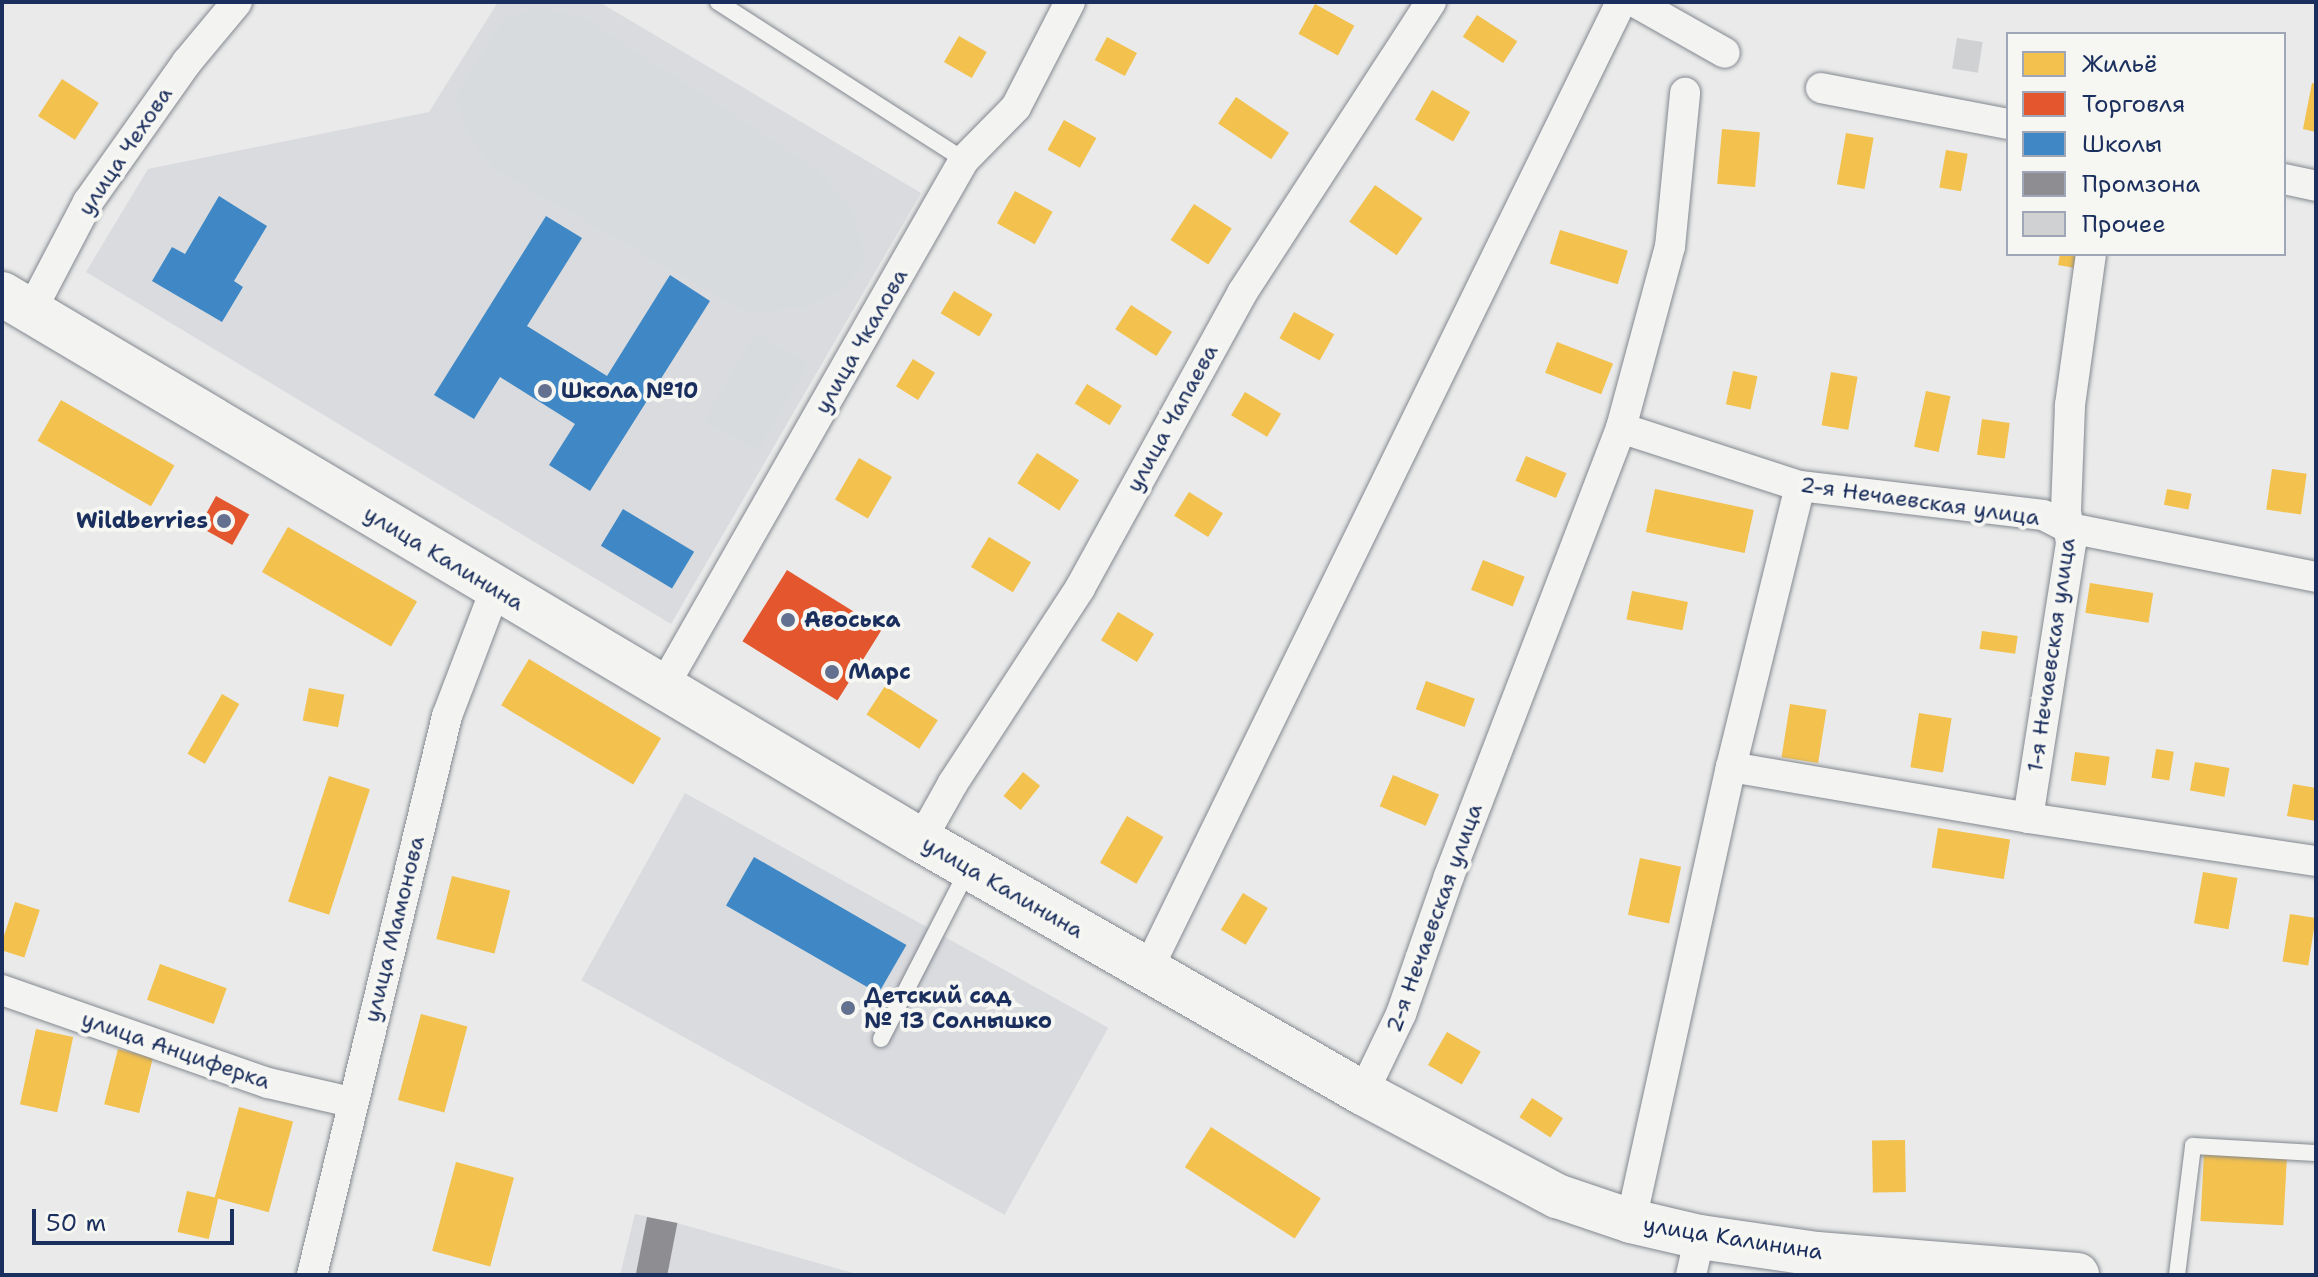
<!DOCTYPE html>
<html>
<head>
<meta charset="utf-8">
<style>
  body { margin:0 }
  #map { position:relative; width:2318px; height:1277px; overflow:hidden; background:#e9eae9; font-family:"Shantell Sans",sans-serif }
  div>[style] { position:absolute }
  .built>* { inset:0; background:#d9dbde; transform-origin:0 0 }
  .green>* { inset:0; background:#d8dbde; transform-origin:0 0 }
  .homes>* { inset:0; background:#f2c14e; transform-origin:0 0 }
  .shops>* { inset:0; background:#e4572e; transform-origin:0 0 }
  .schools>* { inset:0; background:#3f88c5; transform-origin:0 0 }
  .industry>* { inset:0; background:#8d8d92; transform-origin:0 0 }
  .building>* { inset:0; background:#d0d1d3; transform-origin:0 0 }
  .roads { filter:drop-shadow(0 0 2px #848890) drop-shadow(0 0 2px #848890) }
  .service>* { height:16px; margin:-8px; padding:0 8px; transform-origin:8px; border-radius:8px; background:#f3f3f2 }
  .minor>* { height:30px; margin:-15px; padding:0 15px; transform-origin:15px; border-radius:15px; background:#f3f3f2 }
  .secondary>* { height:44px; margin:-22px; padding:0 22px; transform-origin:22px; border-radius:22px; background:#f3f3f2 }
  .dots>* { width:22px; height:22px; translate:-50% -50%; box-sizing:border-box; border:4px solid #f6f6f2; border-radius:50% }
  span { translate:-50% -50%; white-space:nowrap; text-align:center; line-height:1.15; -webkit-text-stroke:8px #f6f6f2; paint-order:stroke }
  .street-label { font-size:22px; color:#1b2f5e }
  .poi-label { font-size:22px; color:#1b2f5e; font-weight:700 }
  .left { translate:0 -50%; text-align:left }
  .right { translate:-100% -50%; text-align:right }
  .frame { position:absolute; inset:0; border:4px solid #1b2f5e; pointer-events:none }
  .legend { position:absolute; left:2006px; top:32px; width:280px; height:224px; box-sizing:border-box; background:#f6f6f2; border:2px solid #9ea6b7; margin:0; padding:10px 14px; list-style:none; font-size:24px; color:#1b2f5e }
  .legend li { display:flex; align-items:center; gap:16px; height:40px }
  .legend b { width:40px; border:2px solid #9ea6b7 }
  .scale { position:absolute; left:32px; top:1209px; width:202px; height:36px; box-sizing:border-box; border:4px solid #1b2f5e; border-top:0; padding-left:10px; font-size:24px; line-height:28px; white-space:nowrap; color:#1b2f5e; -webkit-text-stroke:6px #f6f6f2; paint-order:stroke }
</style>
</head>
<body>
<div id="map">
  <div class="built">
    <div style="clip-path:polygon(498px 2px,599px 2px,921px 193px,671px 624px,86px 272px,148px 169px,429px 112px)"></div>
    <div style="left:685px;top:793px;width:484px;height:214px;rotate:29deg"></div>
    <div style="clip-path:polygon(635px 1214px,677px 1223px,860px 1275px,620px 1275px)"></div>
  </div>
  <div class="green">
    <div style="clip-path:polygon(537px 8px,581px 16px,814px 167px,850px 205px,866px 256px,846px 288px,808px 306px,749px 314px,493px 168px,466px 131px,456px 96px,504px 19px)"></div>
    <div style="left:755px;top:333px;width:61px;height:101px;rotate:30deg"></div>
  </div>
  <div class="homes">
    <div style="left:1315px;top:4px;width:45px;height:34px;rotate:29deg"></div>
    <div style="left:1477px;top:15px;width:48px;height:26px;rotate:33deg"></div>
    <div style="left:959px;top:36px;width:32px;height:30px;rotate:30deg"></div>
    <div style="left:1107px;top:37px;width:34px;height:26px;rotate:28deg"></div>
    <div style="left:62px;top:79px;width:44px;height:44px;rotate:33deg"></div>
    <div style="clip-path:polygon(2312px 83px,2316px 84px,2316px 132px,2303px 129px)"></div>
    <div style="left:1432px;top:90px;width:44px;height:34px;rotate:30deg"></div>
    <div style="left:1236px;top:97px;width:64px;height:32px;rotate:34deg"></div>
    <div style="left:1064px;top:120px;width:37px;height:34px;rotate:29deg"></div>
    <div style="left:1722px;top:129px;width:38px;height:55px;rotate:5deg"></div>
    <div style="left:1846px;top:133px;width:28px;height:52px;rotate:10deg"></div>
    <div style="left:1946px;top:150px;width:22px;height:38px;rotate:10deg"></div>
    <div style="left:1375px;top:185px;width:58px;height:45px;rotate:35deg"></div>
    <div style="left:1015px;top:191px;width:43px;height:37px;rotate:29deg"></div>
    <div style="left:1194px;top:204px;width:45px;height:43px;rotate:33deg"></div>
    <div style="left:1560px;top:230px;width:71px;height:35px;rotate:17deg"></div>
    <div style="clip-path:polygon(2060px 254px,2077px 254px,2075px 268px,2058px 265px)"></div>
    <div style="left:954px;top:291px;width:45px;height:26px;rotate:31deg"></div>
    <div style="left:1131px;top:305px;width:49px;height:29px;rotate:33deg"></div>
    <div style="left:1294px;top:312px;width:46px;height:30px;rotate:29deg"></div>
    <div style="left:1557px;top:342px;width:60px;height:33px;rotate:21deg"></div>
    <div style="left:913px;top:359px;width:26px;height:32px;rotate:32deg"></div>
    <div style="left:1733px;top:371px;width:25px;height:34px;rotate:12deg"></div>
    <div style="left:1831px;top:372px;width:27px;height:54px;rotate:10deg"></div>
    <div style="left:1087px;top:384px;width:41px;height:23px;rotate:32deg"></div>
    <div style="left:1926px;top:391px;width:25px;height:57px;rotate:12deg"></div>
    <div style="left:1245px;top:392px;width:42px;height:27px;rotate:31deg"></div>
    <div style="left:61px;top:400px;width:131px;height:47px;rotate:30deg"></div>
    <div style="left:1982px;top:419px;width:28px;height:36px;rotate:8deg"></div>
    <div style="left:1037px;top:453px;width:50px;height:36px;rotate:33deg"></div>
    <div style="left:1526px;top:456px;width:44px;height:27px;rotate:23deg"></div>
    <div style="left:859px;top:458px;width:38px;height:48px;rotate:30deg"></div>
    <div style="left:2272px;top:469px;width:35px;height:41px;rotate:8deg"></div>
    <div style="left:1655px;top:489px;width:101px;height:44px;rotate:12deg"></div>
    <div style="left:2167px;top:489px;width:25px;height:16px;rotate:11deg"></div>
    <div style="left:1189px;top:492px;width:40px;height:28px;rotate:32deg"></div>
    <div style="left:288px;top:527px;width:149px;height:52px;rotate:30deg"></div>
    <div style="left:989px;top:537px;width:49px;height:35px;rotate:31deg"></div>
    <div style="left:1483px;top:560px;width:45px;height:32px;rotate:22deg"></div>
    <div style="left:2090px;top:583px;width:64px;height:30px;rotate:9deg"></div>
    <div style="left:1632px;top:591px;width:57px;height:29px;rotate:11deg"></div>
    <div style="left:1118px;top:612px;width:42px;height:33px;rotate:31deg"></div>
    <div style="left:1982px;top:631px;width:36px;height:18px;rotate:8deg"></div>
    <div style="left:529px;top:659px;width:154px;height:54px;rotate:31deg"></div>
    <div style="left:1426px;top:681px;width:52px;height:30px;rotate:20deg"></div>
    <div style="left:885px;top:686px;width:63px;height:34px;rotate:33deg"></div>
    <div style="left:309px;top:688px;width:36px;height:33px;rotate:11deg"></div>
    <div style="left:222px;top:694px;width:20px;height:69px;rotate:30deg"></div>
    <div style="left:1790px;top:704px;width:37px;height:54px;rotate:9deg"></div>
    <div style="left:1919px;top:713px;width:33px;height:55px;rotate:9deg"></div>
    <div style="left:2156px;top:749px;width:18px;height:29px;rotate:9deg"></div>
    <div style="left:2075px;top:752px;width:35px;height:29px;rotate:8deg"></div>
    <div style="left:2195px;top:762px;width:35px;height:29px;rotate:10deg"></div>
    <div style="left:1023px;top:772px;width:22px;height:31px;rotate:39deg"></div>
    <div style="left:1393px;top:775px;width:50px;height:34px;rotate:23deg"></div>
    <div style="left:329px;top:776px;width:43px;height:132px;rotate:18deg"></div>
    <div style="clip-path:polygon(2293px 784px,2316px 788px,2316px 821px,2287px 816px)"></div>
    <div style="left:1127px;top:816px;width:42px;height:54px;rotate:30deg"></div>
    <div style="left:1938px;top:828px;width:73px;height:40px;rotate:9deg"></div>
    <div style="left:1640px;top:858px;width:42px;height:58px;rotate:12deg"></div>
    <div style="left:2203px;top:872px;width:35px;height:52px;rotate:10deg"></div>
    <div style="left:452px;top:876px;width:60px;height:65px;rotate:14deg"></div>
    <div style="left:1243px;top:893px;width:29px;height:43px;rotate:31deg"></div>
    <div style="left:15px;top:902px;width:26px;height:50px;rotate:18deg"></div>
    <div style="left:2290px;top:914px;width:26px;height:48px;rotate:9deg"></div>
    <div style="left:160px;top:964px;width:71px;height:38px;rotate:20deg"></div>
    <div style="left:421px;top:1014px;width:48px;height:89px;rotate:15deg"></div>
    <div style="left:36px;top:1029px;width:38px;height:77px;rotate:12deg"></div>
    <div style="left:1447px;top:1032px;width:39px;height:38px;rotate:30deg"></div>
    <div style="left:118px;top:1049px;width:36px;height:57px;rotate:14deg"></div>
    <div style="left:1532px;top:1098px;width:37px;height:23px;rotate:33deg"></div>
    <div style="left:239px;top:1107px;width:56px;height:94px;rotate:15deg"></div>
    <div style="left:1211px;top:1127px;width:131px;height:48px;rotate:33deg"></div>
    <div style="left:1905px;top:1140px;width:52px;height:33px;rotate:89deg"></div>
    <div style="left:2204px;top:1153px;width:83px;height:68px;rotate:3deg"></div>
    <div style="left:456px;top:1162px;width:60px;height:92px;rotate:15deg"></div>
    <div style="left:187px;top:1191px;width:32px;height:42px;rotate:13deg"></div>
  </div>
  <div class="shops">
    <div style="left:216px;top:496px;width:38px;height:35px;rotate:29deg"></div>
    <div style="left:787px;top:570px;width:112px;height:84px;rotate:32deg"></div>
  </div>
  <div class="schools">
    <div style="clip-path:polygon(219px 196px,267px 226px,234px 281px,243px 287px,222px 322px,152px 281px,172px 247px,185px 254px)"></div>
    <div style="clip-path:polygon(546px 216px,582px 238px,527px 326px,607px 376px,670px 275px,710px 301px,590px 491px,549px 465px,575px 424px,500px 377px,474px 419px,434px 395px)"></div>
    <div style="left:623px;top:509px;width:83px;height:43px;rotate:31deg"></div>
    <div style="left:754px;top:857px;width:176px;height:56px;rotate:30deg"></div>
  </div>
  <div class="industry">
    <div style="left:647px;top:1217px;width:31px;height:59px;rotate:11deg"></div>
  </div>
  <div class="building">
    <div style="left:1957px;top:38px;width:26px;height:31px;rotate:9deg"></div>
  </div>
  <div class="roads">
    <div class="service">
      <div style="left:718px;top:2px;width:292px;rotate:32.7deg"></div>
      <div style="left:881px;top:1039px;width:190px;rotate:-62.8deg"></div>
      <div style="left:2177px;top:1275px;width:130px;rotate:-82.9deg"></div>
      <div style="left:2193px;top:1146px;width:123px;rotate:3.3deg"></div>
    </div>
    <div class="minor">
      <div style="left:1635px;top:2px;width:103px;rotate:29.5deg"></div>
      <div style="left:1821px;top:88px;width:190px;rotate:10.9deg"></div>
      <div style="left:2284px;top:179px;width:33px;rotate:12deg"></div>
      <div style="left:31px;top:311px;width:123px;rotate:-62.4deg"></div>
      <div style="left:88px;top:202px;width:171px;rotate:-54.7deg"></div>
      <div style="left:187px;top:62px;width:78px;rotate:-50.2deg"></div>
      <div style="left:1621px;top:428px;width:188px;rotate:18deg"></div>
      <div style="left:1800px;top:486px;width:245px;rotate:6.8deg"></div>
      <div style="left:2043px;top:515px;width:29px;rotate:27deg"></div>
      <div style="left:2069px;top:528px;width:252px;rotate:11.2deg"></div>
      <div style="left:662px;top:689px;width:609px;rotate:-60.28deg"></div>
      <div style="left:964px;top:160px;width:74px;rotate:-45.5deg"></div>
      <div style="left:1016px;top:107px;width:118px;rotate:-62.8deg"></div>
      <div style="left:1731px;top:767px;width:301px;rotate:9.7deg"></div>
      <div style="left:2028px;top:818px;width:291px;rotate:8.5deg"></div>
      <div style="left:2028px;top:818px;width:278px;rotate:-81.1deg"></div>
      <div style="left:2071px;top:543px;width:33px;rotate:-99deg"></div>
      <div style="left:2066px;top:510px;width:105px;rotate:-87.8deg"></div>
      <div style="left:2070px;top:405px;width:152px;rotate:-82.1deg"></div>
      <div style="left:921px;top:840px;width:65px;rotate:-60.7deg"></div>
      <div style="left:953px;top:783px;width:233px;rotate:-56.9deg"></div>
      <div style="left:1080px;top:588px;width:337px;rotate:-61.2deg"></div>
      <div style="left:1242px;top:293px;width:347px;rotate:-57deg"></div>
      <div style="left:1148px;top:969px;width:1076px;rotate:-63.93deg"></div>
      <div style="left:2px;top:990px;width:282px;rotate:19.3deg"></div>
      <div style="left:268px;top:1083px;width:85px;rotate:12.9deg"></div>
      <div style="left:1363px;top:1093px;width:88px;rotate:-64.3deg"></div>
      <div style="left:1401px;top:1014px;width:146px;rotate:-70.8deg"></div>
      <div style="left:1449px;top:876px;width:480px;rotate:-69deg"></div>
      <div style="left:1621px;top:428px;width:188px;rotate:-74.9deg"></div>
      <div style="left:1670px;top:247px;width:155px;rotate:-84.4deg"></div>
      <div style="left:1631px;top:1221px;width:465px;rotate:-77.6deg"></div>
      <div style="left:1731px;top:767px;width:289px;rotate:-76.2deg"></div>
      <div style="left:312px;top:1275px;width:575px;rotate:-76.42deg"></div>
      <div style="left:447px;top:716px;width:137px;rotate:-69.1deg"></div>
      <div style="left:1691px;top:1275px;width:39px;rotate:-77deg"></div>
    </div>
    <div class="secondary">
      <div style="left:2px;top:294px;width:1069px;rotate:30.72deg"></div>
      <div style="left:921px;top:840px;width:509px;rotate:29.79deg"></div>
      <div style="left:1363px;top:1093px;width:220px;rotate:28deg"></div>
      <div style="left:1557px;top:1196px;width:78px;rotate:18.7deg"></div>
      <div style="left:1631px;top:1221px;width:71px;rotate:13.1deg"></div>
      <div style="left:1700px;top:1237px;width:118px;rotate:8.3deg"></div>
      <div style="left:1817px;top:1254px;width:261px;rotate:4.6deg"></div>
    </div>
  </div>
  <div class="dots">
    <div style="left:545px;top:391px;background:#63708f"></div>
    <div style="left:224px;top:521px;background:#63708f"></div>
    <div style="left:788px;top:620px;background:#63708f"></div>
    <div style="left:832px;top:672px;background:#63708f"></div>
    <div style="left:848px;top:1008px;background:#63708f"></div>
  </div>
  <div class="street-label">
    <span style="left:125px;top:151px;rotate:-56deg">улица Чехова</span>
    <span style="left:861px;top:341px;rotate:-60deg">улица Чкалова</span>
    <span style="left:1172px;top:418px;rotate:-61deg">улица Чапаева</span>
    <span style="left:1920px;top:501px;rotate:8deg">2-я Нечаевская улица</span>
    <span style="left:444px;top:558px;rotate:31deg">улица Калинина</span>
    <span style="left:2051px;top:655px;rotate:-82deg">1-я Нечаевская улица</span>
    <span style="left:1003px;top:887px;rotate:30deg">улица Калинина</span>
    <span style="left:1434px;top:918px;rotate:-70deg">2-я Нечаевская улица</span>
    <span style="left:394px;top:929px;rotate:-76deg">улица Мамонова</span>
    <span style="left:176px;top:1050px;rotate:19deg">улица Анциферка</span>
    <span style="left:1733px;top:1238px;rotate:9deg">улица Калинина</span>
  </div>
  <div class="poi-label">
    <span class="left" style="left:561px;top:391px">Школа №10</span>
    <span class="right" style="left:208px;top:521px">Wildberries</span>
    <span class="left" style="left:804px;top:620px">Авоська</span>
    <span class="left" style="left:848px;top:672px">Марс</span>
    <span class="left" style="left:864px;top:1008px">Детский сад<br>№ 13 Солнышко</span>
  </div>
  <div class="frame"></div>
  <ul class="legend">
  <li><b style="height:22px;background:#f2c14e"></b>Жильё</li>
  <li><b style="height:22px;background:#e4572e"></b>Торговля</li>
  <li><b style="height:22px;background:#3f88c5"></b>Школы</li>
  <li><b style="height:22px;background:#8d8d92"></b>Промзона</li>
  <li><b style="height:22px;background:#d0d1d3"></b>Прочее</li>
  </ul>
  <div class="scale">50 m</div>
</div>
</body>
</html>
